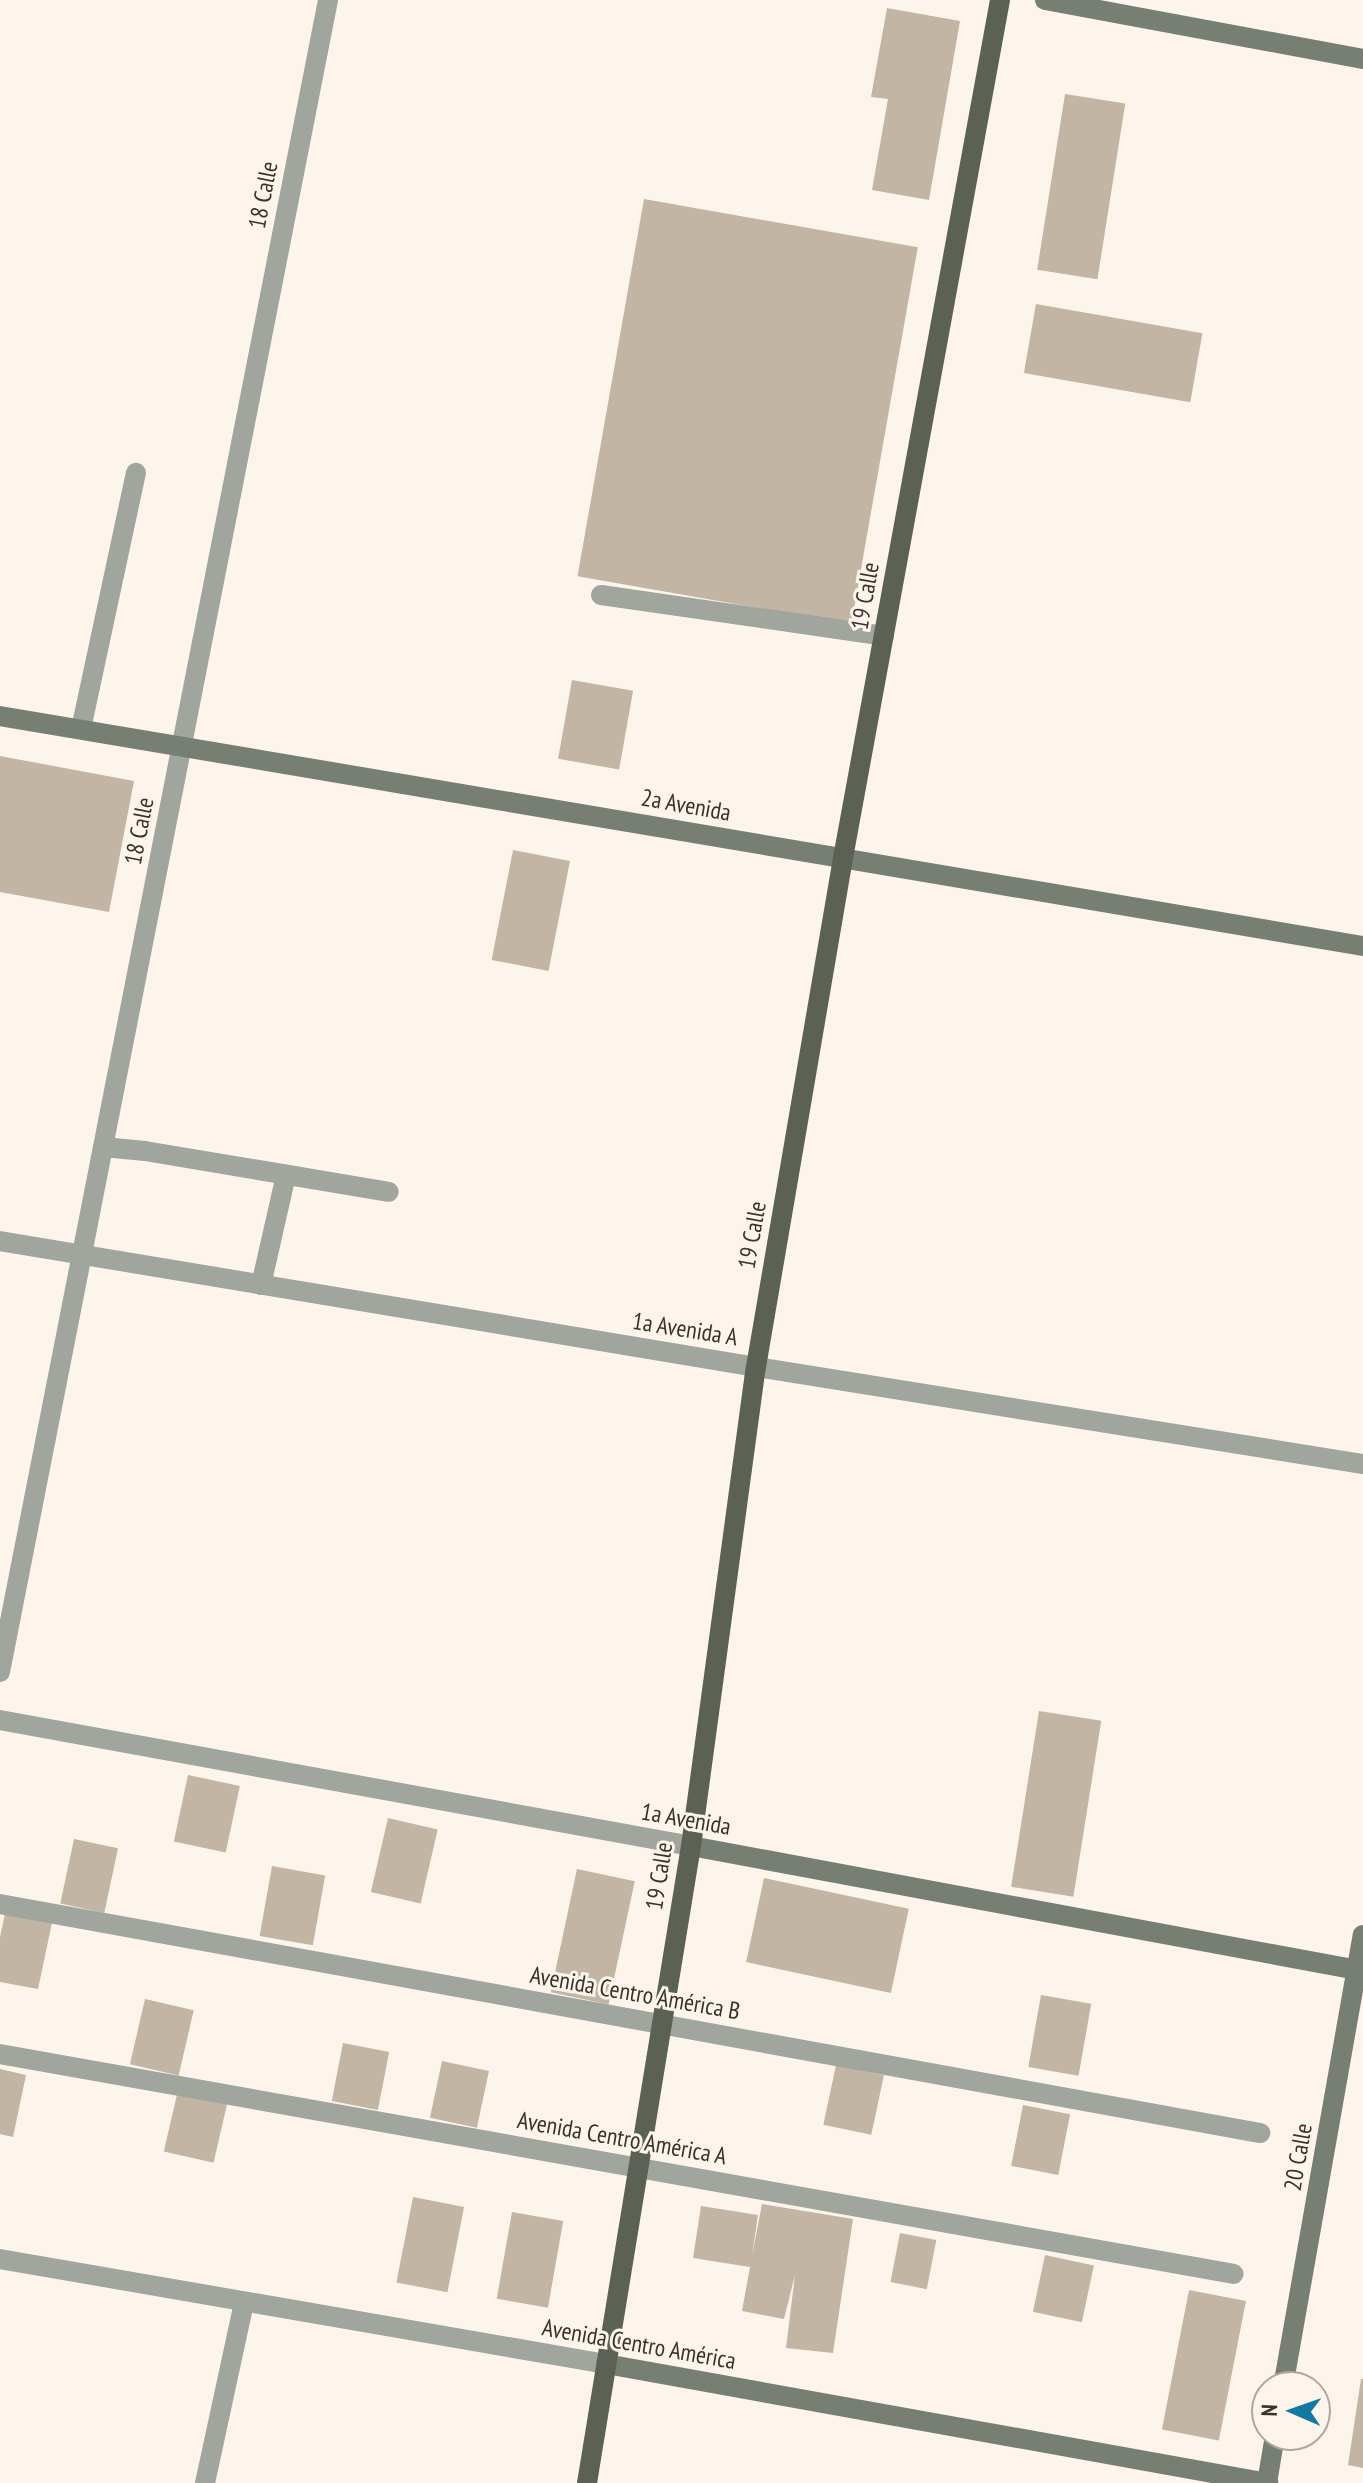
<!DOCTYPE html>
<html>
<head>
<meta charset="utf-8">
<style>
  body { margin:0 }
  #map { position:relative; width:1363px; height:2483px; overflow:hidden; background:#fdf5eb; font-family:"PT Sans Narrow",sans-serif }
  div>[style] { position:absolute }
  .building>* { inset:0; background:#c2b5a4; transform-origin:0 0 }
  .lane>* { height:20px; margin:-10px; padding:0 10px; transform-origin:10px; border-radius:10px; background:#a0a59d }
  .street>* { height:20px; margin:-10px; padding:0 10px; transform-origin:10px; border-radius:10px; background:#a0a59d }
  .secondary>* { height:20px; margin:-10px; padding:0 10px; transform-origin:10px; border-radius:10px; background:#777e73 }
  .primary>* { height:20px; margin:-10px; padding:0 10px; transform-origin:10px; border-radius:10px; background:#5b6255 }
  span { translate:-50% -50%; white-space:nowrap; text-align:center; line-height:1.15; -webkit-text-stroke:6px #fdf5eb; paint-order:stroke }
  .street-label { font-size:24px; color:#39332d }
  .north { position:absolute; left:1251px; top:2371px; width:80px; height:80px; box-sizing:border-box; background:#fdf5eb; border:2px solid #afa79f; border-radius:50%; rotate:272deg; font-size:22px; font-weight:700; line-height:32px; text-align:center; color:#39332d }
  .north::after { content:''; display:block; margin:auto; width:28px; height:36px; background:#107aa4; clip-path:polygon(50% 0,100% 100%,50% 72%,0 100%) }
</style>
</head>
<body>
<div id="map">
  <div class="building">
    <div style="clip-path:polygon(887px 8px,960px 21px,929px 200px,872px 190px,888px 99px,871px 97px)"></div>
    <div style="left:1065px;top:94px;width:61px;height:178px;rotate:9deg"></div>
    <div style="left:644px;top:199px;width:278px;height:383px;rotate:10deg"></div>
    <div style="left:1036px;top:304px;width:169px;height:70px;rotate:10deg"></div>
    <div style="left:572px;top:680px;width:62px;height:80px;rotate:10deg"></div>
    <div style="clip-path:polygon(0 756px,134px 781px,109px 912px,0 892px)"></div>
    <div style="left:513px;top:850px;width:58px;height:112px;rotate:11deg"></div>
    <div style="left:1039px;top:1711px;width:63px;height:178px;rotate:9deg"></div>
    <div style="left:188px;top:1775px;width:53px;height:68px;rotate:12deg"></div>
    <div style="left:388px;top:1818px;width:51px;height:76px;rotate:13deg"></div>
    <div style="left:74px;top:1839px;width:45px;height:66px;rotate:12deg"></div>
    <div style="left:272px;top:1866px;width:54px;height:71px;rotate:10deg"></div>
    <div style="left:577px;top:1869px;width:59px;height:126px;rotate:12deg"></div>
    <div style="left:764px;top:1878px;width:148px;height:86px;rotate:12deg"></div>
    <div style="clip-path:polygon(6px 1909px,53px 1918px,38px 1989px,0 1982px,0 1937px)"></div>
    <div style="left:1041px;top:1995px;width:51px;height:73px;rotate:10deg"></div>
    <div style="left:145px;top:1999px;width:50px;height:67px;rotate:13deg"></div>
    <div style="left:343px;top:2043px;width:47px;height:59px;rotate:11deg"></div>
    <div style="left:442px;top:2061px;width:48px;height:58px;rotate:12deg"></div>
    <div style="left:836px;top:2065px;width:49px;height:61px;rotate:12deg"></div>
    <div style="clip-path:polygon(0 2069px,26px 2075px,13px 2137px,0 2134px)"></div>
    <div style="left:178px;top:2090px;width:51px;height:63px;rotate:13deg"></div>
    <div style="left:1023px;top:2105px;width:48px;height:62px;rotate:11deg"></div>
    <div style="left:413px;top:2197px;width:52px;height:87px;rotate:11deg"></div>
    <div style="clip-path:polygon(762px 2204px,853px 2219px,833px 2353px,786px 2348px,795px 2275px,784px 2319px,742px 2311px,750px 2267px,693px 2258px,701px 2206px,758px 2215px,752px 2256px)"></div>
    <div style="left:512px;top:2212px;width:52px;height:88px;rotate:10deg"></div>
    <div style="left:900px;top:2233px;width:37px;height:50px;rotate:11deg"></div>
    <div style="left:1045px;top:2255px;width:50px;height:58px;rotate:12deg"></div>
    <div style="left:1189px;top:2290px;width:58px;height:142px;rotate:11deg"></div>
    <div style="clip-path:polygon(1361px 2379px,1363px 2379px,1363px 2468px,1348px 2465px)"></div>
  </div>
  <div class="lane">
    <div style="left:601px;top:595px;width:286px;rotate:8.2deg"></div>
    <div style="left:81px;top:729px;width:262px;rotate:-77.9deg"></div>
    <div style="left:103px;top:1147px;width:42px;rotate:5.4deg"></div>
    <div style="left:145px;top:1151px;width:247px;rotate:9.5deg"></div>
    <div style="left:261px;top:1285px;width:113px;rotate:-77.2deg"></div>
    <div style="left:0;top:1904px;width:1281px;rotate:10.3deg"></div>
    <div style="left:0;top:2054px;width:1253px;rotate:10.11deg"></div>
    <div style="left:205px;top:2483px;width:185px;rotate:-77.8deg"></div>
  </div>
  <div class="street">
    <div style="left:0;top:1241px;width:766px;rotate:9.46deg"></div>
    <div style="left:756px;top:1367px;width:615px;rotate:9.08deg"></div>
    <div style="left:0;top:1672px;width:1704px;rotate:-78.9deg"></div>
    <div style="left:0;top:1720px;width:702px;rotate:10.33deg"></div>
    <div style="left:0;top:2259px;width:615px;rotate:9.83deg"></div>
  </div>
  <div class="secondary">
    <div style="left:1045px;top:0;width:323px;rotate:10.5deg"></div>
    <div style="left:0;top:716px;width:1382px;rotate:9.58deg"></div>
    <div style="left:691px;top:1846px;width:684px;rotate:10.54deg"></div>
    <div style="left:606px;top:2364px;width:673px;rotate:10.19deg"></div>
    <div style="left:1283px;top:2387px;width:459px;rotate:-80deg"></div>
    <div style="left:1267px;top:2483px;width:49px;rotate:-80.5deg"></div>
  </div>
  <div class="primary">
    <div style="left:587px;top:2483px;width:645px;rotate:-80.73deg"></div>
    <div style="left:691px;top:1846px;width:483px;rotate:-82.3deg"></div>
    <div style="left:756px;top:1367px;width:516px;rotate:-80.3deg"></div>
    <div style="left:843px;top:858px;width:872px;rotate:-79.63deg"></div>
  </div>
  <div class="street-label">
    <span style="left:263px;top:195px;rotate:-79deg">18 Calle</span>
    <span style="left:865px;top:596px;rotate:-80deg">19 Calle</span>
    <span style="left:686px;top:805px;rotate:10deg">2a Avenida</span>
    <span style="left:139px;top:831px;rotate:-79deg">18 Calle</span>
    <span style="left:752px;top:1235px;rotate:-80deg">19 Calle</span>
    <span style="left:685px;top:1329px;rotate:9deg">1a Avenida A</span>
    <span style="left:686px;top:1819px;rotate:10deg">1a Avenida</span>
    <span style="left:659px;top:1876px;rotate:-81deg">19 Calle</span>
    <span style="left:635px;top:1993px;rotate:10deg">Avenida Centro América B</span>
    <span style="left:622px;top:2138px;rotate:10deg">Avenida Centro América A</span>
    <span style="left:1298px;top:2157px;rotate:-80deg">20 Calle</span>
    <span style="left:639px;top:2344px;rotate:10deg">Avenida Centro América</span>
  </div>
  <div class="north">N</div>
</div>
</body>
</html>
